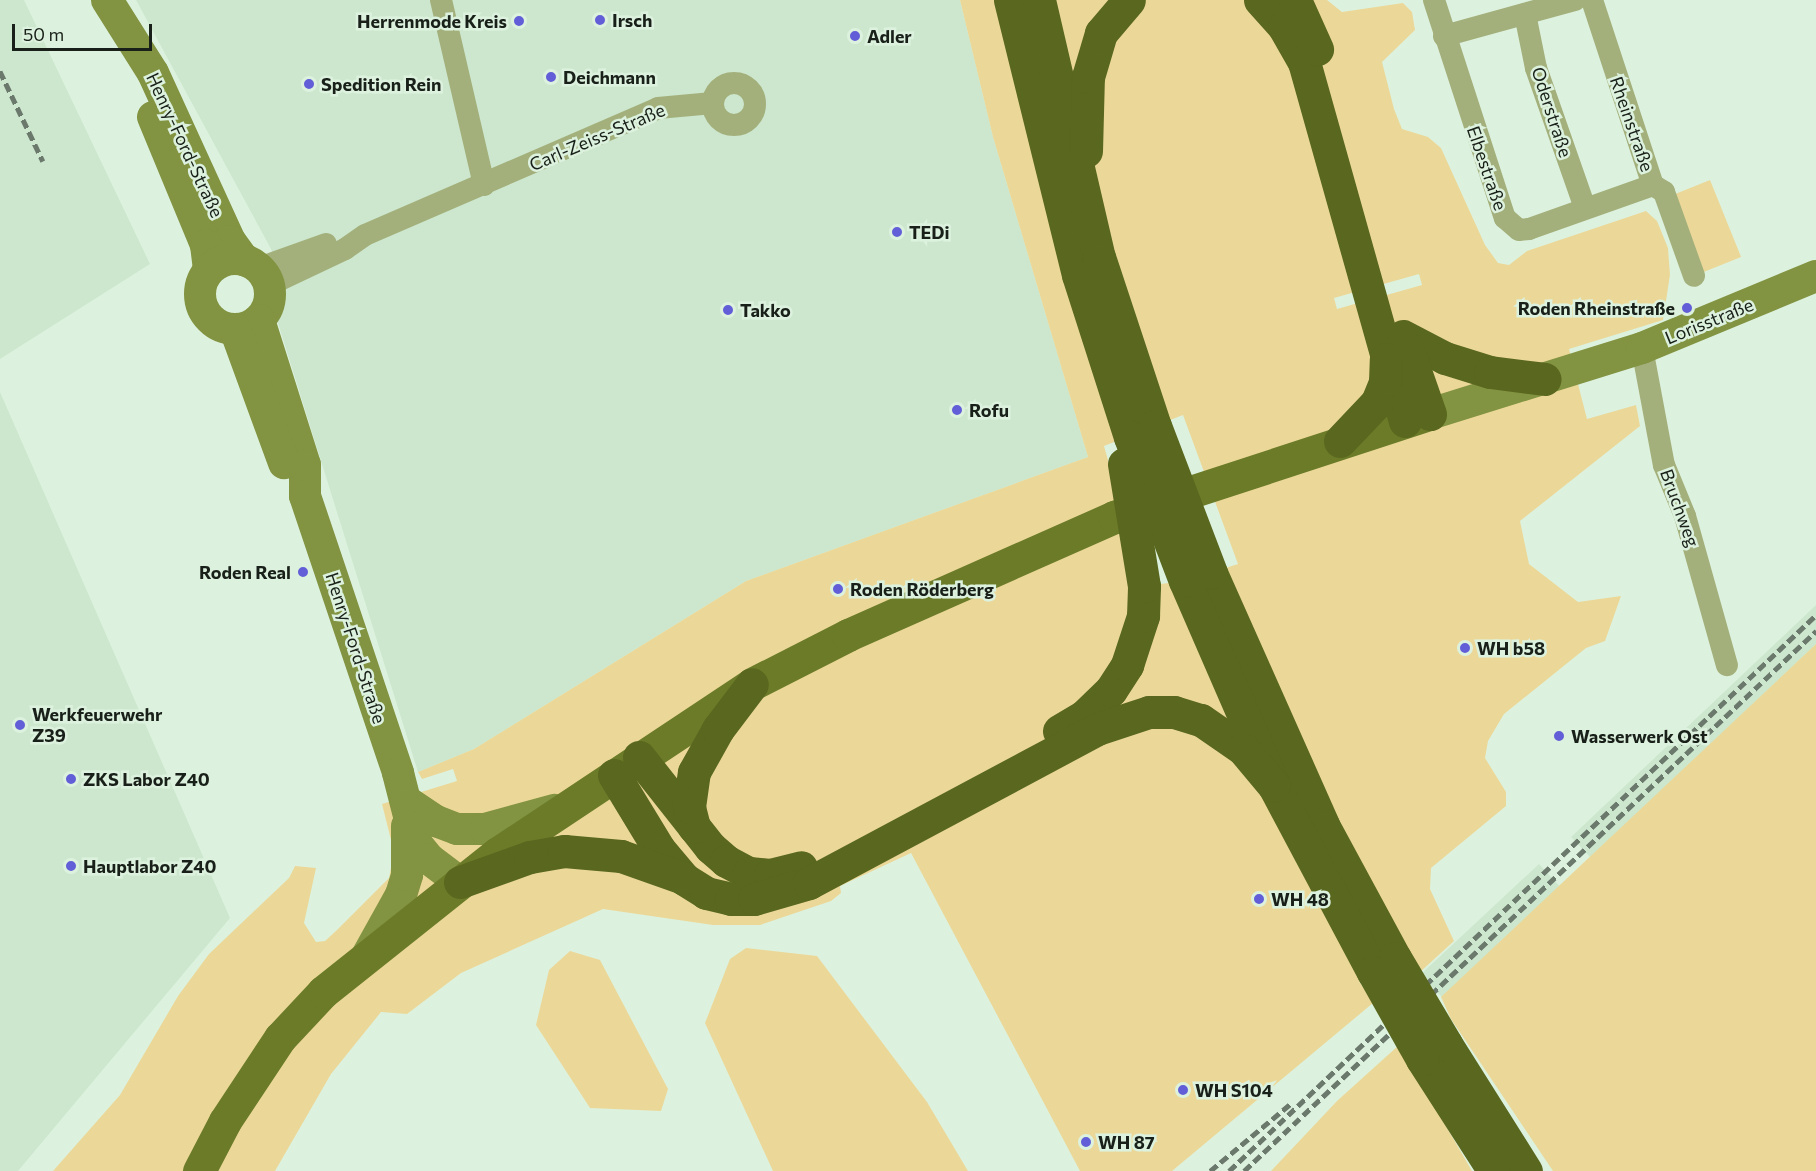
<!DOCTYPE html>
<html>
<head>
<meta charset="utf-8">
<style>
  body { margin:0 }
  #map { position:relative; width:1816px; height:1171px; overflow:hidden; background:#ddf2de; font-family:Commissioner,sans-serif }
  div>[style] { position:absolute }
  .built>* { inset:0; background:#cce7cd; transform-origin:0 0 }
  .green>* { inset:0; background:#ebd899; transform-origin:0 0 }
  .street>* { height:22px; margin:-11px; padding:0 11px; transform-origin:11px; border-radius:11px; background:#a4b07c }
  .street>.ring { margin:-11px; padding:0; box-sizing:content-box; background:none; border:22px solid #a4b07c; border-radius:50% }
  .secondary>* { height:32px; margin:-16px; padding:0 16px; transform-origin:16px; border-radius:16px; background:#829341 }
  .secondary>.ring { margin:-16px; padding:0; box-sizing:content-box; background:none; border:32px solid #829341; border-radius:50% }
  .primary>* { height:33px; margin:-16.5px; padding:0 16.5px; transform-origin:16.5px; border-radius:16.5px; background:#6b7b28 }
  .highway>* { height:33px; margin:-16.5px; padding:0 16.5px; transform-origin:16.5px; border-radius:16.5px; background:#59671f }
  .rail>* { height:4.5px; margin-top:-2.25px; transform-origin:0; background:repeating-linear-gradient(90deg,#6b786c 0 9px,transparent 0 13.5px) }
  .highway-bridge>* { height:33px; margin:-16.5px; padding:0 16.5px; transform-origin:16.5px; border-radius:16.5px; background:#59671f }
  .dots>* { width:16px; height:16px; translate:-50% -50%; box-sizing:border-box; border:3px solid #ddf2de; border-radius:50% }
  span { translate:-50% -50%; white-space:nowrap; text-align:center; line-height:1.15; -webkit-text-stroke:5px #ddf2de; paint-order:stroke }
  .poi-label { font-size:18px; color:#192019; font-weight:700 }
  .left { translate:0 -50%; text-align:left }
  .right { translate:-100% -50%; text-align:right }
  .street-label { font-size:18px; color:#192019 }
  .scale { position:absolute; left:12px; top:24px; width:140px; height:27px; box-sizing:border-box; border:3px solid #192019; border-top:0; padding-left:8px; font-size:18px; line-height:21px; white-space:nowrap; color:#192019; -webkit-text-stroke:4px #ddf2de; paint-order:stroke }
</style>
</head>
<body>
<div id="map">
  <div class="built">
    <div style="clip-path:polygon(0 0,24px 0,150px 264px,0 359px)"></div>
    <div style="clip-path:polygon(136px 0,960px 0,993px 137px,1088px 457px,746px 581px,474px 749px,418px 772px,278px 323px,283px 284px,271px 249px)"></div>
    <div style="clip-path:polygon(0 392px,230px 918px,18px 1171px,0 1171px)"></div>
    <div style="clip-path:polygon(1816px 605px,1816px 644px,1592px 859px,1571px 837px)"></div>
    <div style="left:1539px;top:864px;width:33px;height:162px;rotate:47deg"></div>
  </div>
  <div class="green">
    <div style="clip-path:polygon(evenodd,960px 0,1327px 0,1342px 12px,1403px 3px,1412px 12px,1415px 30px,1382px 62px,1394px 109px,1402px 129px,1428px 137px,1441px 148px,1485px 245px,1498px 263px,1509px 265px,1527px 251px,1646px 211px,1657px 221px,1668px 248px,1670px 275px,1663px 320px,1569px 349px,1587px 419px,1636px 405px,1640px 426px,1520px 521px,1529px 564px,1578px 602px,1621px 596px,1605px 641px,1586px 648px,1504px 714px,1488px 741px,1485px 758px,1506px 792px,1506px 806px,1431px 868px,1430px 889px,1454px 941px,1419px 973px,1406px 950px,1359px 981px,1373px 1003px,1172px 1171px,1080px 1171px,911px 853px,840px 886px,841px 893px,831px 901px,760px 925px,713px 925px,603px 909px,461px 973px,407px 1014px,381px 1012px,331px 1074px,275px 1171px,53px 1171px,120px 1095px,178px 996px,209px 954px,289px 878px,295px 866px,316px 868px,304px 923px,316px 942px,325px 941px,337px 930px,389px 878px,394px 852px,382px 804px,457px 781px,453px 769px,422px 779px,418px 772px,474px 749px,746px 581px,1088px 457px,993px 137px,960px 0,1419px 274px,1422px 285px,1337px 309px,1334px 298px,1419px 274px,960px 0,1183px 415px,1238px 564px,1185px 581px,1144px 586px,1104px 446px,1183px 415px)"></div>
    <div style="left:1710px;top:180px;width:83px;height:41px;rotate:68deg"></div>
    <div style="clip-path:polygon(1816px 644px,1816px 1171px,1553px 1171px,1451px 1019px,1441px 997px)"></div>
    <div style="clip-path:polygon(746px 948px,817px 956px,927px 1102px,968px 1171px,773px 1171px,705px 1023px,730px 959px)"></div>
    <div style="clip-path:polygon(570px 951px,600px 960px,668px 1089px,661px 1111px,590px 1108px,536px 1025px,549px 970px)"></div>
    <div style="clip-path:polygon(1399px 1045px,1472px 1171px,1271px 1171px,1337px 1101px)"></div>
  </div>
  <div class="street">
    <div style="left:441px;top:0;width:190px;rotate:76.9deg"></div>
    <div style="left:1434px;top:0;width:229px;rotate:72deg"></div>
    <div style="left:1505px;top:218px;width:18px;rotate:41deg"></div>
    <div style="left:1519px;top:230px;width:10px;rotate:-6deg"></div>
    <div style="left:1529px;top:229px;width:132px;rotate:-19.5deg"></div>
    <div style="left:1592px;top:0;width:195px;rotate:71.8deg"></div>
    <div style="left:1653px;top:185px;width:13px;rotate:32deg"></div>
    <div style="left:1664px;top:192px;width:89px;rotate:70.3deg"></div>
    <div style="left:1525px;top:14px;width:55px;rotate:78.5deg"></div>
    <div style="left:1536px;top:68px;width:148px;rotate:70.7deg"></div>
    <div style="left:1444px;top:36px;width:136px;rotate:-15.4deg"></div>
    <div class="ring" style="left:713px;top:83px;width:20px;height:20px"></div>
    <div style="left:259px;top:268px;width:71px;rotate:-19.7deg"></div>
    <div style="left:269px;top:285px;width:84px;rotate:-25.3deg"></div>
    <div style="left:345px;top:249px;width:24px;rotate:-35deg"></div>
    <div style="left:365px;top:235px;width:319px;rotate:-23.4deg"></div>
    <div style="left:658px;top:108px;width:55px;rotate:-5.2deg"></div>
    <div style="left:1642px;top:348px;width:119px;rotate:79.4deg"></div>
    <div style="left:1664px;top:465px;width:55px;rotate:67.6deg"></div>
    <div style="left:1685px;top:516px;width:155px;rotate:74.3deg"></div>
  </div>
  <div class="secondary">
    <div style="left:107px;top:0;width:86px;rotate:57.8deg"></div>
    <div style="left:153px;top:73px;width:185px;rotate:65.4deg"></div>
    <div style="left:230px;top:241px;width:24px;rotate:54deg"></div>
    <div style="left:153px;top:117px;width:139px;rotate:67.5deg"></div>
    <div style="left:206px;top:245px;width:25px;rotate:83deg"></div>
    <div class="ring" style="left:200px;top:259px;width:38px;height:38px"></div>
    <div style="left:259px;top:320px;width:152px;rotate:72.4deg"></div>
    <div style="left:305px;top:465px;width:31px;rotate:90deg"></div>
    <div style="left:305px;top:496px;width:292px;rotate:71.4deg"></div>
    <div style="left:398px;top:773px;width:72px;rotate:75.6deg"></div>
    <div style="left:416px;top:843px;width:21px;rotate:51deg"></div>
    <div style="left:429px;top:859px;width:39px;rotate:37deg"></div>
    <div style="left:235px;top:329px;width:143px;rotate:69.9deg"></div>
    <div style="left:1430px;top:414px;width:222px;rotate:-17.3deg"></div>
    <div style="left:1642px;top:348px;width:188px;rotate:-22.5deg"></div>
    <div style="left:406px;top:801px;width:36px;rotate:34deg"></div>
    <div style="left:436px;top:821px;width:22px;rotate:21deg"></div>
    <div style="left:457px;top:829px;width:28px"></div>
    <div style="left:485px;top:829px;width:72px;rotate:-15.4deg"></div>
    <div style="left:367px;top:956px;width:70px;rotate:-60.9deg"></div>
    <div style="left:401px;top:895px;width:21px;rotate:-73deg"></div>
    <div style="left:407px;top:875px;width:49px;rotate:-90deg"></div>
  </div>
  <div class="primary">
    <div style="left:199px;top:1171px;width:56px;rotate:-62.5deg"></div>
    <div style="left:225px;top:1121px;width:100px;rotate:-56.5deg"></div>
    <div style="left:280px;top:1038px;width:63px;rotate:-46.9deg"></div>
    <div style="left:323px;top:992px;width:223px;rotate:-38.5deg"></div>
    <div style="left:498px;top:853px;width:305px;rotate:-33.6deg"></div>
    <div style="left:752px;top:684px;width:108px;rotate:-27deg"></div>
    <div style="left:848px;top:635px;width:291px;rotate:-23.9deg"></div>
    <div style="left:1114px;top:517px;width:332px;rotate:-18.1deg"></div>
  </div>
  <div class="highway">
    <div style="left:1010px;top:0;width:283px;rotate:76.1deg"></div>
    <div style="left:1078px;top:275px;width:170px;rotate:72.2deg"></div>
    <div style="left:1039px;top:0;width:264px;rotate:76.9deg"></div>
    <div style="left:1099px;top:257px;width:178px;rotate:71.7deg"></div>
    <div style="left:1260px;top:0;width:36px;rotate:48deg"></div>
    <div style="left:1284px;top:27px;width:40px;rotate:60.3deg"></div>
    <div style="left:1304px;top:62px;width:373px;rotate:74.3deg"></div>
    <div style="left:1295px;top:0;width:54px;rotate:65.8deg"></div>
    <div style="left:1086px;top:151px;width:74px;rotate:-88.5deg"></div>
    <div style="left:1088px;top:77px;width:46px;rotate:-73.5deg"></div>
    <div style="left:1101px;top:33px;width:43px;rotate:-49.7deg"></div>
    <div style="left:1403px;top:336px;width:47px;rotate:27.6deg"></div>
    <div style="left:1445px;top:358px;width:47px;rotate:17.3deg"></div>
    <div style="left:1490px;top:372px;width:55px;rotate:7.3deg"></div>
    <div style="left:1407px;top:348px;width:70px;rotate:70.8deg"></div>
    <div style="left:1340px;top:441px;width:54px;rotate:-46.5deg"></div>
    <div style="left:1377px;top:402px;width:22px;rotate:-68deg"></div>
    <div style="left:1385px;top:382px;width:23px;rotate:-88deg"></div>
    <div style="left:1211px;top:573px;width:276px;rotate:66deg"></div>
    <div style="left:1323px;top:825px;width:151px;rotate:61.6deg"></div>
    <div style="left:1185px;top:581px;width:223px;rotate:66.5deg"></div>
    <div style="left:1274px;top:786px;width:211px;rotate:62deg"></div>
    <div style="left:1059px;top:731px;width:29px;rotate:-31deg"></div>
    <div style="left:1084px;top:716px;width:37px;rotate:-44deg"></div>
    <div style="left:1111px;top:690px;width:30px;rotate:-57deg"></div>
    <div style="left:1127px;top:665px;width:52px;rotate:-71.9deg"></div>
    <div style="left:1143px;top:616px;width:30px;rotate:-88deg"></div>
    <div style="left:639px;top:757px;width:115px;rotate:51.7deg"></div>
    <div style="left:710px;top:847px;width:21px;rotate:41deg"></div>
    <div style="left:726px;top:861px;width:26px;rotate:28deg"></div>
    <div style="left:749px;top:873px;width:21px;rotate:5deg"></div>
    <div style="left:770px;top:875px;width:32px;rotate:-14deg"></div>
    <div style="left:614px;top:775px;width:87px;rotate:58.7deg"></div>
    <div style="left:659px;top:849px;width:39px;rotate:50deg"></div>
    <div style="left:684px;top:879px;width:26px;rotate:32deg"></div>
    <div style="left:706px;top:893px;width:26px;rotate:13deg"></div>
    <div style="left:731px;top:899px;width:23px"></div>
    <div style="left:754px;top:899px;width:57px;rotate:-16.2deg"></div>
    <div style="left:809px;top:883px;width:327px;rotate:-28.1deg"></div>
    <div style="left:1097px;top:729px;width:55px;rotate:-18.1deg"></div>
    <div style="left:1149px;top:712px;width:25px"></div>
    <div style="left:1174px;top:712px;width:28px;rotate:17deg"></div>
    <div style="left:1201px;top:720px;width:51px;rotate:34.6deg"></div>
    <div style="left:1243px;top:749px;width:48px;rotate:50deg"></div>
    <div style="left:694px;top:827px;width:21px;rotate:-104deg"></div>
    <div style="left:689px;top:807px;width:35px;rotate:-82deg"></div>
    <div style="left:694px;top:772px;width:49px;rotate:-60.8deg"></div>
    <div style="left:718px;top:729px;width:56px;rotate:-52.9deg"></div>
    <div style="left:460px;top:882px;width:74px;rotate:-19.7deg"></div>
    <div style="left:530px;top:857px;width:35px;rotate:-10deg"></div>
    <div style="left:564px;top:851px;width:57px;rotate:5deg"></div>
    <div style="left:621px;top:856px;width:66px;rotate:19.5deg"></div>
    <div style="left:1446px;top:1044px;width:150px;rotate:57.8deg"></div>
    <div style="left:1422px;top:1059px;width:133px;rotate:57.3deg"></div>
  </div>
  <div class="rail">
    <div style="left:0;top:71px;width:100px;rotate:64.5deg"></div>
    <div style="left:1210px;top:1171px;width:104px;rotate:-39.9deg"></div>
    <div style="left:1229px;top:1171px;width:809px;rotate:-43.45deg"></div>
    <div style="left:1244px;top:1171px;width:787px;rotate:-43.35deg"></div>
  </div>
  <div class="highway-bridge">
    <div style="left:1155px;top:426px;width:157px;rotate:69.1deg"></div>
    <div style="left:1130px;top:437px;width:154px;rotate:69.1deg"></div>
    <div style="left:1124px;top:464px;width:124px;rotate:80.7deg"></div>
    <div style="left:1395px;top:958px;width:100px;rotate:59.3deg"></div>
    <div style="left:1373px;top:972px;width:100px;rotate:60.6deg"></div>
  </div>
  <div class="dots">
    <div style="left:600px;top:20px;background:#625ed7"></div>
    <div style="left:519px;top:21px;background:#625ed7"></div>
    <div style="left:855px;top:36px;background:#625ed7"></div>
    <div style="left:551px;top:77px;background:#625ed7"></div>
    <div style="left:309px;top:84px;background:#625ed7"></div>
    <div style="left:897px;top:232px;background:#625ed7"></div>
    <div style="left:1687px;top:308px;background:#625ed7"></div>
    <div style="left:728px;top:310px;background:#625ed7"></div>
    <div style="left:957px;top:410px;background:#625ed7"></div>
    <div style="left:303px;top:572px;background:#625ed7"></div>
    <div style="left:838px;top:589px;background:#625ed7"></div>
    <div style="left:1465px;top:648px;background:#625ed7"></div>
    <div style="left:20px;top:725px;background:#625ed7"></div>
    <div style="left:1559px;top:736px;background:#625ed7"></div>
    <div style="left:71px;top:779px;background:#625ed7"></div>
    <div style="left:71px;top:866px;background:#625ed7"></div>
    <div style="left:1259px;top:899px;background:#625ed7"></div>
    <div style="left:1183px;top:1090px;background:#625ed7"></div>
    <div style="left:1086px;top:1142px;background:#625ed7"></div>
  </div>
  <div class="poi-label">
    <span class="left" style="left:612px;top:20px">Irsch</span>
    <span class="right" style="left:507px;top:21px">Herrenmode Kreis</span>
    <span class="left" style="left:867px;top:36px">Adler</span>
    <span class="left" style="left:563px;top:77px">Deichmann</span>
    <span class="left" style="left:321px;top:84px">Spedition Rein</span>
    <span class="left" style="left:909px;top:232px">TEDi</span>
    <span class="right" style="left:1675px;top:308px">Roden Rheinstraße</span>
    <span class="left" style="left:740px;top:310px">Takko</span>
    <span class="left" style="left:969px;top:410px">Rofu</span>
    <span class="right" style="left:291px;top:572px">Roden Real</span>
    <span class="left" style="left:850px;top:589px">Roden Röderberg</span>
    <span class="left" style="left:1477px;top:648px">WH b58</span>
    <span class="left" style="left:32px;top:725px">Werkfeuerwehr<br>Z39</span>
    <span class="left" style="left:1571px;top:736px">Wasserwerk Ost</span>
    <span class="left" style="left:83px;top:779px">ZKS Labor Z40</span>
    <span class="left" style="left:83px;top:866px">Hauptlabor Z40</span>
    <span class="left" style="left:1271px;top:899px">WH 48</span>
    <span class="left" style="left:1195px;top:1090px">WH S104</span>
    <span class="left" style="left:1098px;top:1142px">WH 87</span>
  </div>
  <div class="street-label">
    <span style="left:1552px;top:112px;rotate:72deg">Oderstraße</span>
    <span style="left:1632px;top:124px;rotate:71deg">Rheinstraße</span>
    <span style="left:597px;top:137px;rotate:-23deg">Carl-Zeiss-Straße</span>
    <span style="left:185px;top:145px;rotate:65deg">Henry-Ford-Straße</span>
    <span style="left:1487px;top:168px;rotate:71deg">Elbestraße</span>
    <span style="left:1709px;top:321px;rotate:-22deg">Lorisstraße</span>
    <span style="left:1680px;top:508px;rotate:70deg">Bruchweg</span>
    <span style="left:356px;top:648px;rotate:72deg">Henry-Ford-Straße</span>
  </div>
  <div class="scale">50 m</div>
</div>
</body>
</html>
